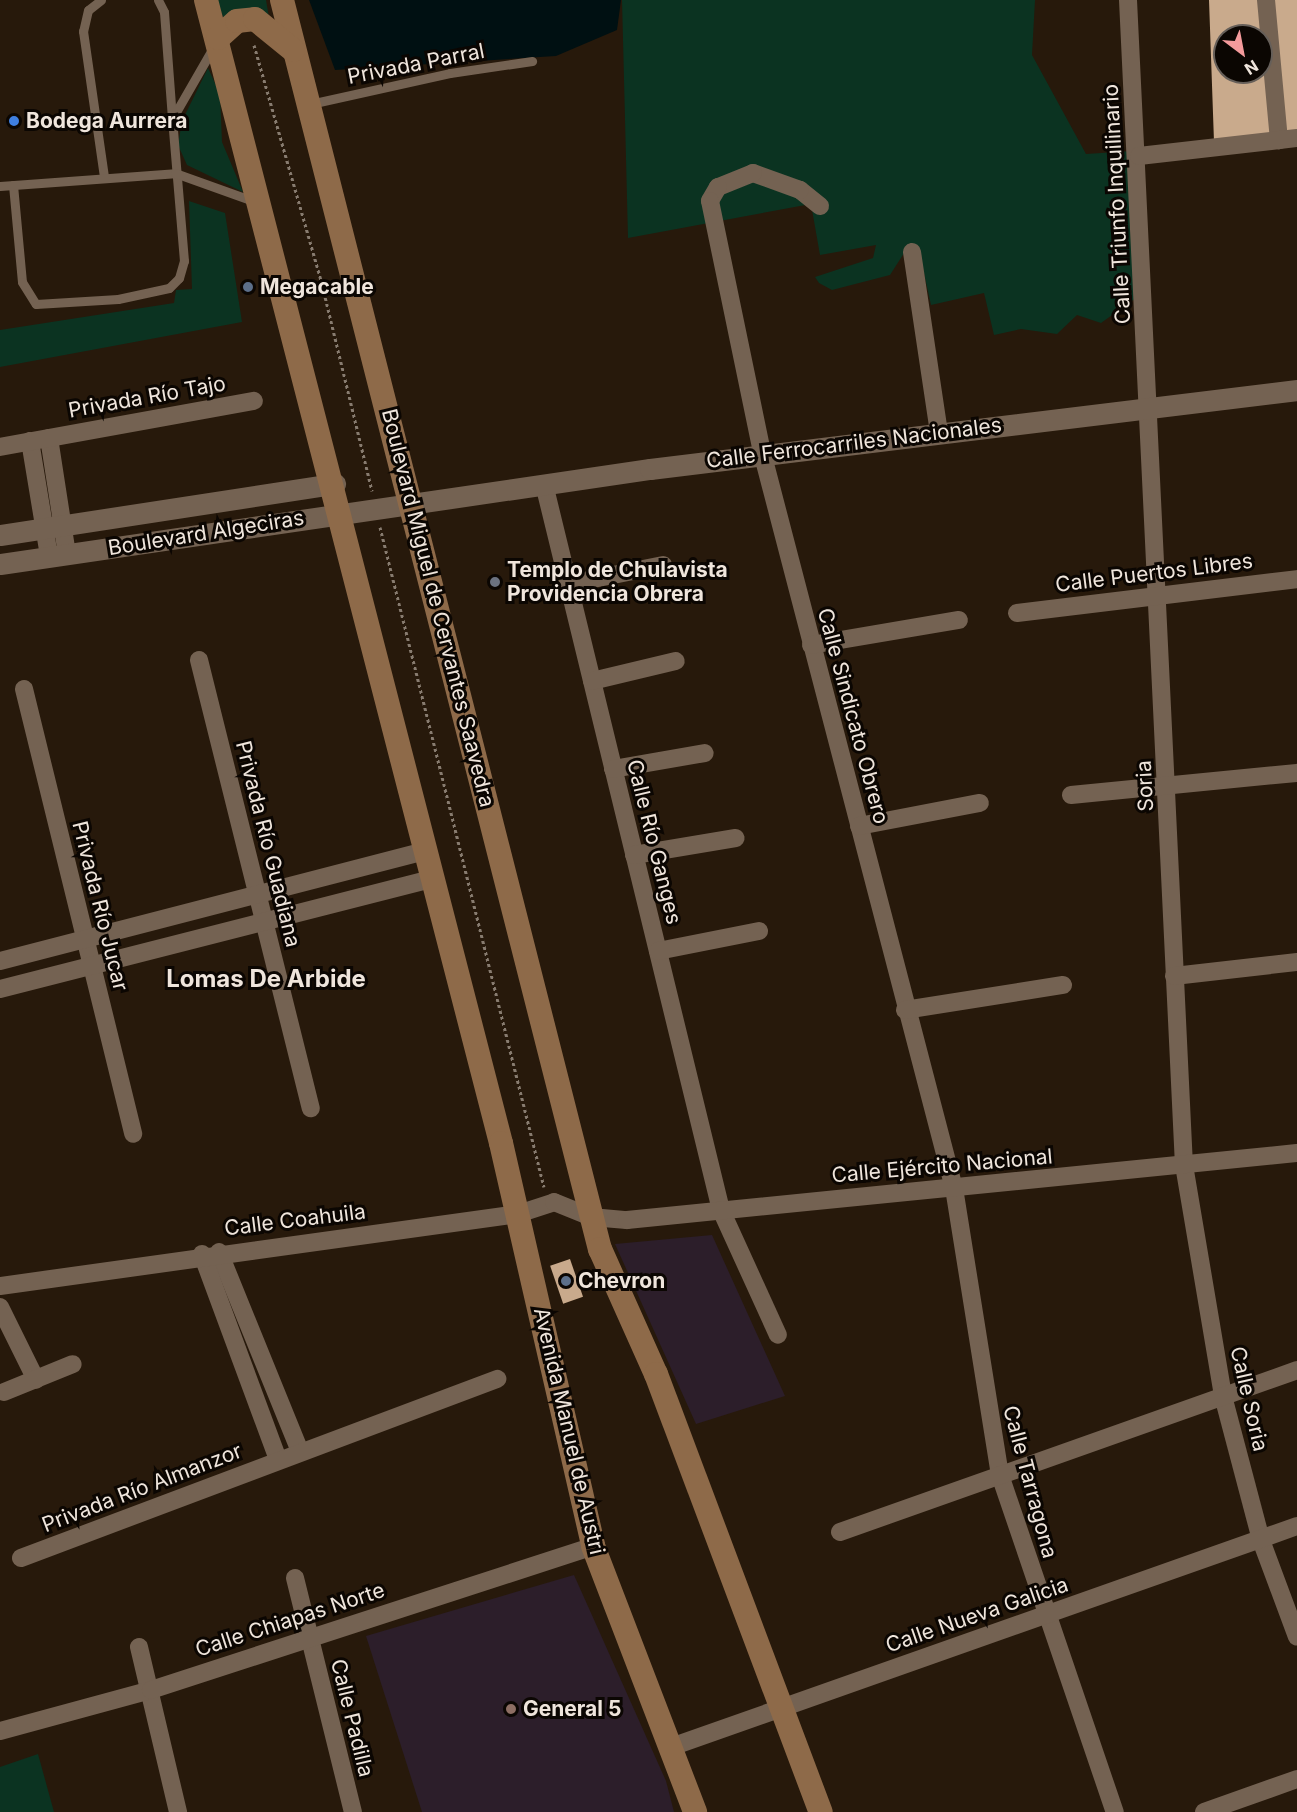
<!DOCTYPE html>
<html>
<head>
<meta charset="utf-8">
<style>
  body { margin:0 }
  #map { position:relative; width:1297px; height:1812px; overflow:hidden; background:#27190b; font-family:Inter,sans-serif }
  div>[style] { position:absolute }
  .education>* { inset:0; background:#2c1e2a }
  .green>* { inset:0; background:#0b3321 }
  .water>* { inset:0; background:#001012 }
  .building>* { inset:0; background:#c9aa8c; transform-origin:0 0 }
  .path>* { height:3px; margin-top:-1.5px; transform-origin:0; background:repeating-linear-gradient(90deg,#887c70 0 3px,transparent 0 6px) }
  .service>* { height:9px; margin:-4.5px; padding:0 4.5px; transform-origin:4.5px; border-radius:4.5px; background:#746252 }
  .minor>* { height:18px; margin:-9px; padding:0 9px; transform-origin:9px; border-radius:9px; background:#746252 }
  .tertiary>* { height:21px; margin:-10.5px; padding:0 10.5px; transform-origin:10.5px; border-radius:10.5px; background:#746252 }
  .secondary>* { height:24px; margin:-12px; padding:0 12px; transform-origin:12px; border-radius:12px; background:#8e6a49 }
  .dots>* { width:16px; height:16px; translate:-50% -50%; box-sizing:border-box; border:3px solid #0b0602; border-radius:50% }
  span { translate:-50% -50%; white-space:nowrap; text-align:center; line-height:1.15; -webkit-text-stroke:6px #0b0602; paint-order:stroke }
  .street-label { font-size:21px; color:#efe5dc }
  .poi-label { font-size:21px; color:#efe5dc; font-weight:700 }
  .left { translate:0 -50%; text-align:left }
  .quarter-label { font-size:24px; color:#efe5dc; font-weight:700 }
  .north { position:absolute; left:1213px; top:24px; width:60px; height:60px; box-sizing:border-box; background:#0b0602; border:2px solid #665f59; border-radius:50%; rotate:148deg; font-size:16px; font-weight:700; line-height:24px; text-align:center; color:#efe5dc }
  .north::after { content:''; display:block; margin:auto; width:21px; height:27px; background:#f59b9c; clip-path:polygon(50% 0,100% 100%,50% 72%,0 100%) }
</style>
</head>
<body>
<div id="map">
  <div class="education">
    <div style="clip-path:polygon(712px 1235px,785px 1396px,696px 1424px,615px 1244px)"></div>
    <div style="clip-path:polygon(574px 1575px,666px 1781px,674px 1812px,422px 1812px,366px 1636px)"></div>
  </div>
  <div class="green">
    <div style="clip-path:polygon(216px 0,266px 0,270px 23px,226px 24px)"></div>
    <div style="clip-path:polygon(622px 0,1035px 0,1032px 55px,1086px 154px,1132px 151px,1140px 295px,1101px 323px,1077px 315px,1057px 334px,1021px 329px,994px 335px,984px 293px,931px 305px,920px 255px,906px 250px,890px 275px,832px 290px,819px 283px,815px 277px,873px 258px,876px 245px,820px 255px,811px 204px,628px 238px)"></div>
    <div style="clip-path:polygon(208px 68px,220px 94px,222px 142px,243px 192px,187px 165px,178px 145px,182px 121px)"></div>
    <div style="clip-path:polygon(189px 201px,225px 213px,242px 322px,0 367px,0 330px,174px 303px,176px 290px,192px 289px)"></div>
    <div style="clip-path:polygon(38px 1754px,54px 1812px,0 1812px,0 1767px)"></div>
  </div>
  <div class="water">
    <div style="clip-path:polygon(309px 0,621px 0,617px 30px,556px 56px,335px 70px)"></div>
  </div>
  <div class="building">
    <div style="clip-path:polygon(evenodd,1209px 0,1297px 0,1297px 130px,1214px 142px,1209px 0,1225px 36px,1261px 36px,1261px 72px,1225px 72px,1225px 36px)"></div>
    <div style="left:570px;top:1259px;width:40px;height:21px;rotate:71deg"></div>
  </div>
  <div class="path">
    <div style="left:254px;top:45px;width:244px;rotate:74.1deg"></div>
    <div style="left:321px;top:280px;width:217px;rotate:76.4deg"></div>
    <div style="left:380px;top:527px;width:680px;rotate:76.05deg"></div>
  </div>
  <div class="service">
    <div style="left:101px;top:0;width:16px;rotate:142deg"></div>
    <div style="left:88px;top:10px;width:22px;rotate:103deg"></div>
    <div style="left:83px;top:31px;width:148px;rotate:81.8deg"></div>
    <div style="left:158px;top:0;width:13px;rotate:63deg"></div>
    <div style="left:164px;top:12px;width:107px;rotate:85.7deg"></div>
    <div style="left:310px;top:104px;width:143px;rotate:-12.5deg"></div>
    <div style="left:450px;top:73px;width:83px;rotate:-8.3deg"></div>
    <div style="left:13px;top:185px;width:97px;rotate:84.7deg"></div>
    <div style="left:22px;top:282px;width:26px;rotate:58deg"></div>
    <div style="left:36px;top:304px;width:82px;rotate:-3.5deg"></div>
    <div style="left:118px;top:299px;width:52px;rotate:-12.2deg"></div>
    <div style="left:169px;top:288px;width:14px;rotate:-45deg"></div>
    <div style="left:179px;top:278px;width:18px;rotate:-74deg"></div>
    <div style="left:184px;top:261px;width:143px;rotate:-94.8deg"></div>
    <div style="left:172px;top:119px;width:84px;rotate:-60.1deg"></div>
    <div style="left:0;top:186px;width:175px;rotate:-4.2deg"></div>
    <div style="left:175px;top:173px;width:86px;rotate:19.7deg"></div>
  </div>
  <div class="minor">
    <div style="left:1128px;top:0;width:1166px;rotate:87.25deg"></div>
    <div style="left:1184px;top:1165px;width:234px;rotate:80.4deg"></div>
    <div style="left:1223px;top:1396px;width:149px;rotate:75.2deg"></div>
    <div style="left:1261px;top:1540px;width:103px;rotate:69.6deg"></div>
    <div style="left:1266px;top:0;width:141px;rotate:84.7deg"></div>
    <div style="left:1139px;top:156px;width:159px;rotate:-6.5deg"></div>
    <div style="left:820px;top:206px;width:26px;rotate:-141deg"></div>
    <div style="left:800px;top:190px;width:50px;rotate:-160.1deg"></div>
    <div style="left:753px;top:173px;width:38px;rotate:158deg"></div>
    <div style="left:718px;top:187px;width:16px;rotate:120deg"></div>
    <div style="left:710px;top:201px;width:260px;rotate:78.3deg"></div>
    <div style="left:763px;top:456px;width:757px;rotate:75.38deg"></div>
    <div style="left:954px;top:1188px;width:291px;rotate:80.9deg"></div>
    <div style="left:1000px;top:1475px;width:356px;rotate:71.2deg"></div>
    <div style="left:912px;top:252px;width:182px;rotate:81.5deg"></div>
    <div style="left:49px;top:438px;width:117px;rotate:81.2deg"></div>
    <div style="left:30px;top:441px;width:117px;rotate:80.6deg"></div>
    <div style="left:0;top:447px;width:258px;rotate:-10.3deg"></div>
    <div style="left:544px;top:484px;width:747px;rotate:76.3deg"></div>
    <div style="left:721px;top:1210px;width:137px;rotate:65.5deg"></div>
    <div style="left:568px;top:584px;width:97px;rotate:-11.3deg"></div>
    <div style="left:1017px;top:613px;width:282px;rotate:-6.9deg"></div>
    <div style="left:811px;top:645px;width:150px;rotate:-9.6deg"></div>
    <div style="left:199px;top:660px;width:462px;rotate:76deg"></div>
    <div style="left:592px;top:681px;width:86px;rotate:-13.4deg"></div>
    <div style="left:24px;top:689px;width:458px;rotate:76.2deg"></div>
    <div style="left:613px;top:769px;width:93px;rotate:-9.9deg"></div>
    <div style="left:1071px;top:795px;width:227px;rotate:-5.6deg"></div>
    <div style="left:859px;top:826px;width:123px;rotate:-10.8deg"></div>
    <div style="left:634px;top:855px;width:103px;rotate:-9.5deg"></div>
    <div style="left:658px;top:951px;width:103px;rotate:-11.2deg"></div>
    <div style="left:0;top:961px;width:440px;rotate:-14.5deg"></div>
    <div style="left:1174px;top:976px;width:124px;rotate:-6.5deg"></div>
    <div style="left:0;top:989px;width:446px;rotate:-14.3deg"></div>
    <div style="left:905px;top:1010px;width:160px;rotate:-9deg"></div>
    <div style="left:219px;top:1252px;width:215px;rotate:67.9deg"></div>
    <div style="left:202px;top:1254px;width:219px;rotate:69.7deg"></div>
    <div style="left:0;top:1286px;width:523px;rotate:-7.91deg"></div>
    <div style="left:518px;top:1214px;width:38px;rotate:-18deg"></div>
    <div style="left:554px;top:1202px;width:40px;rotate:22deg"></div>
    <div style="left:591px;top:1217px;width:36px;rotate:5deg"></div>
    <div style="left:627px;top:1220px;width:673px;rotate:-5.71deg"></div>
    <div style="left:0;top:1307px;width:81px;rotate:63.7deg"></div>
    <div style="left:4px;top:1392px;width:74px;rotate:-22.1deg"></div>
    <div style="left:840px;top:1532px;width:485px;rotate:-19.5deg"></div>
    <div style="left:21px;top:1558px;width:509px;rotate:-20.61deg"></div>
    <div style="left:295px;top:1578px;width:241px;rotate:76.1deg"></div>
    <div style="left:139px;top:1647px;width:170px;rotate:76.7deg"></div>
    <div style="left:0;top:1731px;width:156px;rotate:-15.2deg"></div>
    <div style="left:151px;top:1690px;width:465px;rotate:-18deg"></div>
    <div style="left:671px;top:1747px;width:664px;rotate:-19.44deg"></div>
    <div style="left:1204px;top:1812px;width:99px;rotate:-19.5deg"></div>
  </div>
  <div class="tertiary">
    <div style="left:0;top:535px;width:339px;rotate:-8.7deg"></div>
    <div style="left:0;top:564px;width:657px;rotate:-8.32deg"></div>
    <div style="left:650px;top:469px;width:652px;rotate:-6.96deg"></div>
  </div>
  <div class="secondary">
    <div style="left:206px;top:0;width:1180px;rotate:75.53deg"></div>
    <div style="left:501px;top:1143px;width:413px;rotate:77.1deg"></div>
    <div style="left:593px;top:1546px;width:285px;rotate:69deg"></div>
    <div style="left:282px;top:0;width:1289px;rotate:75.72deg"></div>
    <div style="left:600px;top:1249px;width:137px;rotate:65.9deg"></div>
    <div style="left:656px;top:1374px;width:468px;rotate:69.4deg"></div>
    <div style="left:218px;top:38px;width:25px;rotate:-42deg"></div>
    <div style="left:237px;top:21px;width:18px;rotate:-6deg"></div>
    <div style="left:255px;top:19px;width:49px;rotate:39.2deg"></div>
  </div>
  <div class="dots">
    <div style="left:14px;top:121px;background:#3f7fe0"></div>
    <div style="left:248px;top:287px;background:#5c6f8a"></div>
    <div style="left:495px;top:582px;background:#6b7280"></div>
    <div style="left:566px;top:1281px;background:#5c6f8a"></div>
    <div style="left:511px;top:1709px;background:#8d6e63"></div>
  </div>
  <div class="street-label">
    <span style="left:416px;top:64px;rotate:-11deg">Privada Parral</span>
    <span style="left:1117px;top:204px;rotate:-93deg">Calle Triunfo Inquilinario</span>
    <span style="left:147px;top:397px;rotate:-10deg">Privada Río Tajo</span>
    <span style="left:854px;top:443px;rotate:-7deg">Calle Ferrocarriles Nacionales</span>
    <span style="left:206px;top:533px;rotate:-9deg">Boulevard Algeciras</span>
    <span style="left:1154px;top:573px;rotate:-7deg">Calle Puertos Libres</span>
    <span style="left:438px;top:608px;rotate:76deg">Boulevard Miguel de Cervantes Saavedra</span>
    <span style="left:853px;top:716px;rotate:75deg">Calle Sindicato Obrero</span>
    <span style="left:1145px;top:786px;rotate:-93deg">Soria</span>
    <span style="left:654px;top:842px;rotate:76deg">Calle Río Ganges</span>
    <span style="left:268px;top:844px;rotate:76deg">Privada Río Guadiana</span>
    <span style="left:100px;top:906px;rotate:76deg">Privada Río Jucar</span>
    <span style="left:942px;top:1166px;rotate:-5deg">Calle Ejército Nacional</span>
    <span style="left:295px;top:1220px;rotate:-7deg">Calle Coahuila</span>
    <span style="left:1249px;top:1399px;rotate:77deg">Calle Soria</span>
    <span style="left:569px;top:1431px;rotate:77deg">Avenida Manuel de Austri</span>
    <span style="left:1030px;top:1482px;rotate:75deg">Calle Tarragona</span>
    <span style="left:142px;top:1488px;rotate:-21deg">Privada Río Almanzor</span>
    <span style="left:977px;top:1615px;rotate:-19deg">Calle Nueva Galicia</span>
    <span style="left:290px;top:1620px;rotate:-18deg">Calle Chiapas Norte</span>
    <span style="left:352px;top:1718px;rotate:76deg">Calle Padilla</span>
  </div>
  <div class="poi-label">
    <span class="left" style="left:26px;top:121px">Bodega Aurrera</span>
    <span class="left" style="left:260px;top:287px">Megacable</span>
    <span class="left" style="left:507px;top:582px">Templo de Chulavista<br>Providencia Obrera</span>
    <span class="left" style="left:578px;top:1281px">Chevron</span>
    <span class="left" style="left:523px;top:1709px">General 5</span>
  </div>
  <div class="quarter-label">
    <span style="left:266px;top:979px">Lomas De Arbide</span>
  </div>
  <div class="north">N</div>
</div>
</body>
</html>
